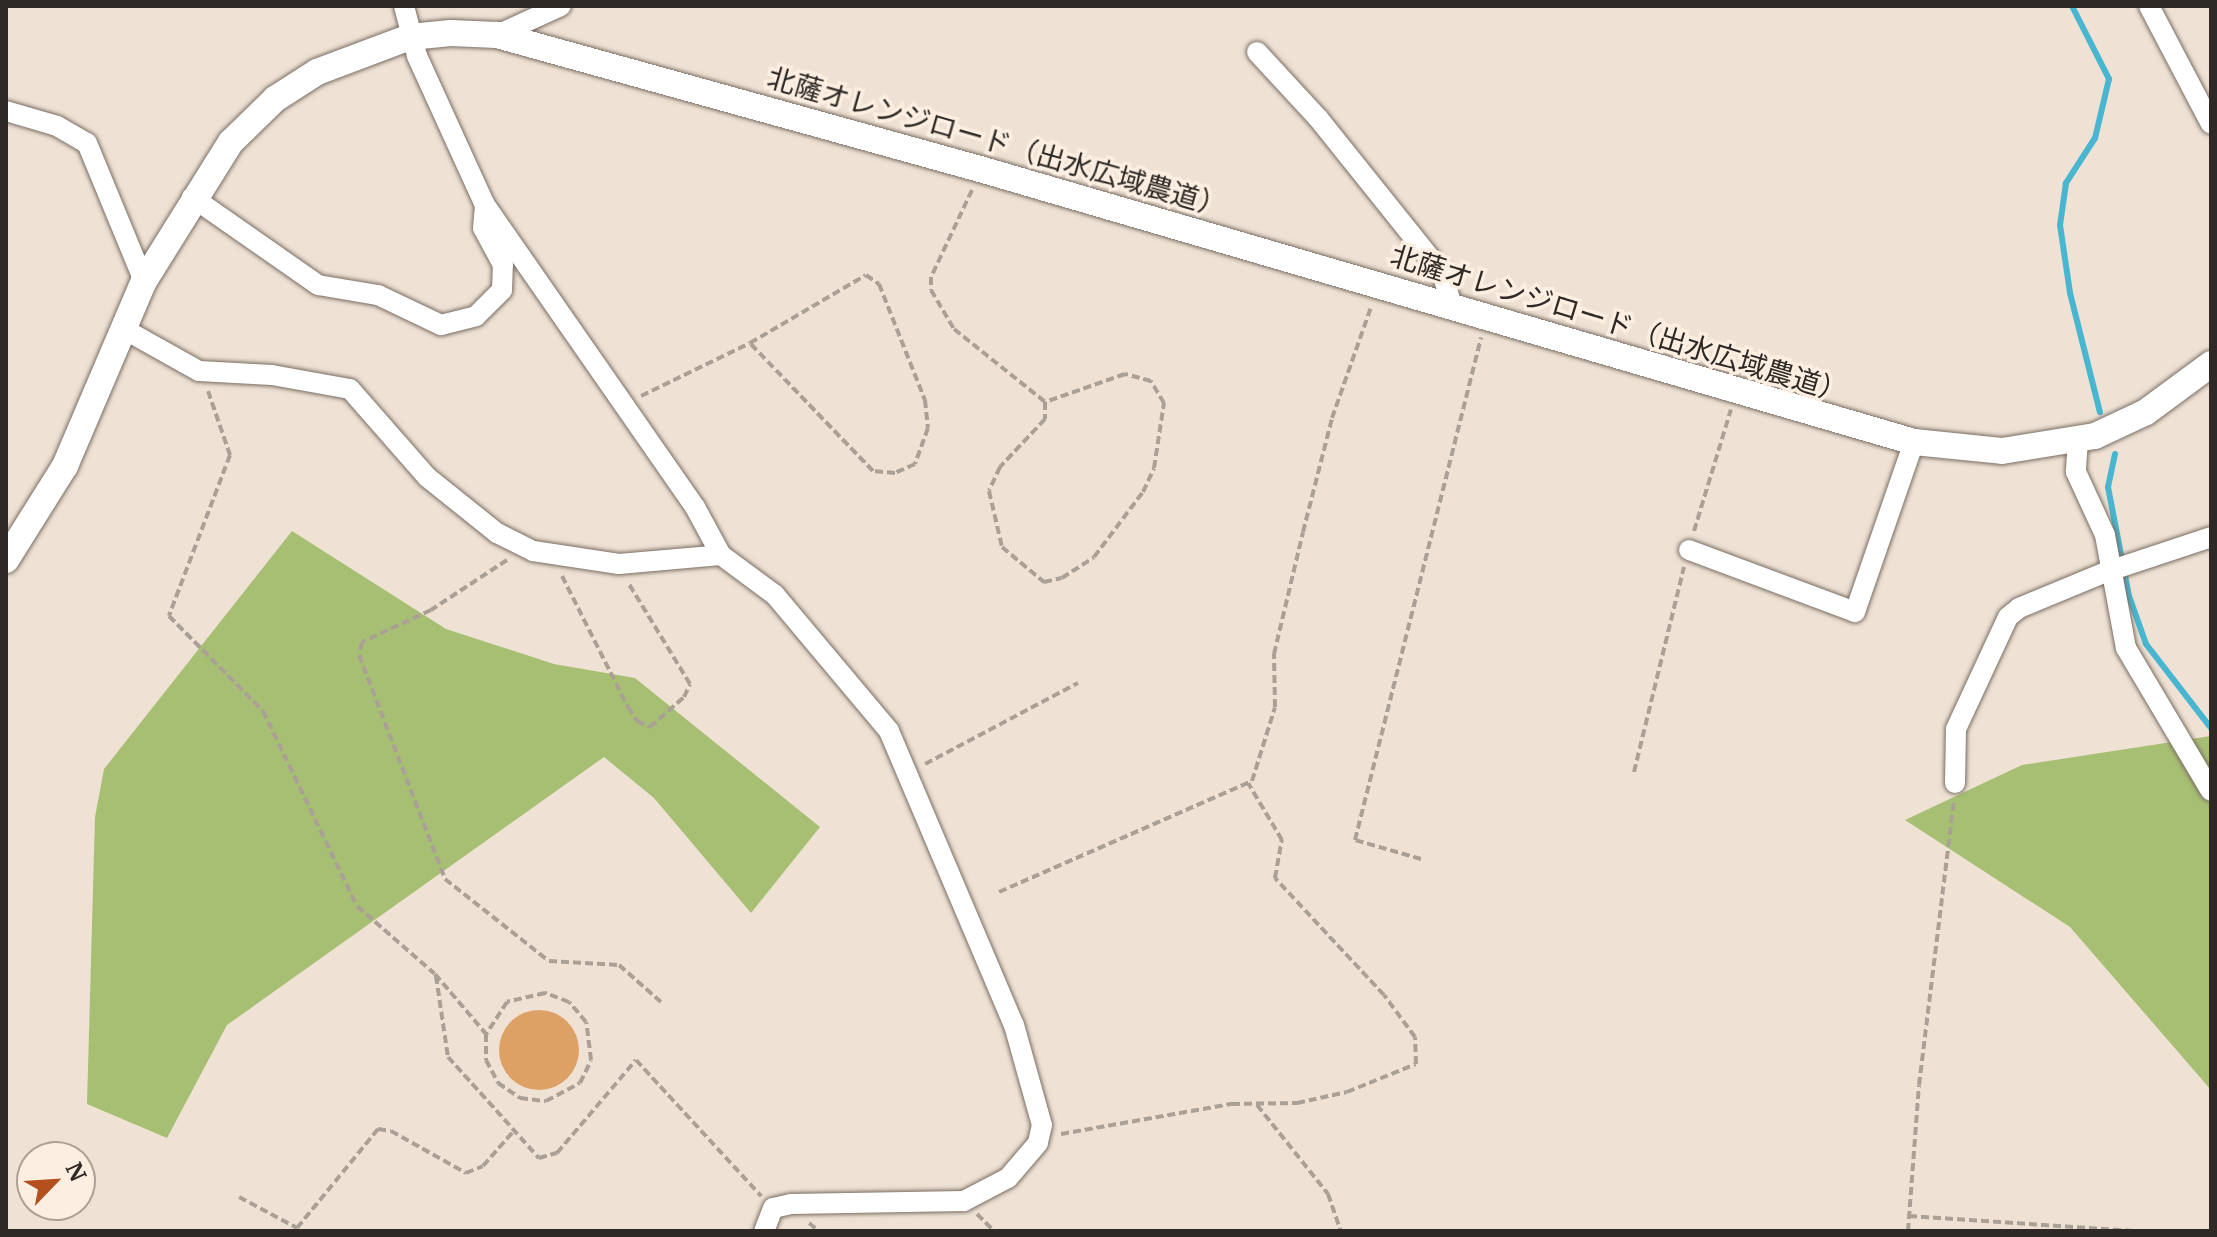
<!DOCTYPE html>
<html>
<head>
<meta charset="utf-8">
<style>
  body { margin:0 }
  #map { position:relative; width:2217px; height:1237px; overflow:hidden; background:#efe2d5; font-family:Merriweather,"Noto Sans JP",serif }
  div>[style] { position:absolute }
  .forest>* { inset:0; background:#a7bf73 }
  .stream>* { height:6px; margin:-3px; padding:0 3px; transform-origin:3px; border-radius:3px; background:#48b6d0 }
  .building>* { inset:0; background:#dda065 }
  .round { border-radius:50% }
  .path>* { height:4px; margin-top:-2px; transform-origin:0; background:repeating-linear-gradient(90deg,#aaa096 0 8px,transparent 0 12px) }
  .roads { filter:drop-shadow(0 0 2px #796d63) drop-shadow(0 0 2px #796d63) }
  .minor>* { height:20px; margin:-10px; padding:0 10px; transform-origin:10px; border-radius:10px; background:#fff }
  .tertiary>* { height:26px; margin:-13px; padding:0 13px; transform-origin:13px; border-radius:13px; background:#fff }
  span { translate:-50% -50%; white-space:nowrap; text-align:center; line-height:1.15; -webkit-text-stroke:7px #fcefe2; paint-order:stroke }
  .street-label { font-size:28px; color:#2e2924 }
  .frame { position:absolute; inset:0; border:8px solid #2e2924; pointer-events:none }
  .north { position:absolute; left:16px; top:1141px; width:80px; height:80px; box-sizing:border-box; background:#fcefe2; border:2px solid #aaa096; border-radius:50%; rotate:65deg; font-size:22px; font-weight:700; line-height:32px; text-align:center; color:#2e2924 }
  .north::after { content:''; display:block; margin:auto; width:28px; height:36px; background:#b4501e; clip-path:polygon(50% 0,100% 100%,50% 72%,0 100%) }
</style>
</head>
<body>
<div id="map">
  <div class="forest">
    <div style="clip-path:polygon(292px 531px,446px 629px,554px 664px,635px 678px,820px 827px,751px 913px,654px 798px,604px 757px,227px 1025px,167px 1138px,87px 1104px,95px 817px,104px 769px)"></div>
    <div style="clip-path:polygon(2211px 736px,2211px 1090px,2070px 927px,1905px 820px,2022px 765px)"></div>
  </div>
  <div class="stream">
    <div style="left:2072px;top:6px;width:82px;rotate:63.1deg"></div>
    <div style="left:2109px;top:79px;width:61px;rotate:103.3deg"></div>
    <div style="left:2095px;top:138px;width:54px;rotate:122.8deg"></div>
    <div style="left:2066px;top:183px;width:42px;rotate:98.1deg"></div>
    <div style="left:2060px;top:225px;width:69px;rotate:81.6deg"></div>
    <div style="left:2070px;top:293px;width:123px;rotate:75.9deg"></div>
    <div style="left:2115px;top:454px;width:34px;rotate:102deg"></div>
    <div style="left:2108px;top:487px;width:111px;rotate:79.1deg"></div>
    <div style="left:2129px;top:596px;width:51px;rotate:70.5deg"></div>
    <div style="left:2146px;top:644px;width:106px;rotate:52.3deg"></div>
  </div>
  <div class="building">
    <div class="round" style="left:499px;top:1010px;width:80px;height:80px"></div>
  </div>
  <div class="path">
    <div style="left:972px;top:190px;width:96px;rotate:115.2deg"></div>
    <div style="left:931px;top:277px;width:13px;rotate:90deg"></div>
    <div style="left:931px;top:290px;width:45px;rotate:59.5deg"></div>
    <div style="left:954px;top:329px;width:117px;rotate:38.7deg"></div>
    <div style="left:1045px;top:402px;width:17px;rotate:90deg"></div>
    <div style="left:1045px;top:419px;width:66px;rotate:133.2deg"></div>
    <div style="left:1000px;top:467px;width:26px;rotate:115deg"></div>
    <div style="left:989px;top:491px;width:57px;rotate:76.9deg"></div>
    <div style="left:1002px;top:547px;width:55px;rotate:39.8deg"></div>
    <div style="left:1044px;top:582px;width:18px;rotate:-13deg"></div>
    <div style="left:1062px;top:578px;width:38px;rotate:-33deg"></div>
    <div style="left:1094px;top:557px;width:81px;rotate:-53deg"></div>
    <div style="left:1143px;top:492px;width:26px;rotate:-65deg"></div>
    <div style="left:1154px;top:468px;width:66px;rotate:-81.3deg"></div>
    <div style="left:1164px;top:403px;width:26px;rotate:-121deg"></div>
    <div style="left:1151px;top:381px;width:27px;rotate:-165deg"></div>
    <div style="left:1125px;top:374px;width:85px;rotate:160.7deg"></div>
    <div style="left:208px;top:391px;width:68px;rotate:71deg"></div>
    <div style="left:230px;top:455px;width:172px;rotate:110.8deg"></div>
    <div style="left:169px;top:616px;width:134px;rotate:45.3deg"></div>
    <div style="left:263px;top:711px;width:216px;rotate:64.3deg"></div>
    <div style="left:357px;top:906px;width:103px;rotate:41.1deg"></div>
    <div style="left:435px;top:974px;width:79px;rotate:49.6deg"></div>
    <div style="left:486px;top:1034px;width:26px;rotate:90deg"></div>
    <div style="left:486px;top:1060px;width:26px;rotate:62deg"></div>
    <div style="left:498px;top:1083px;width:27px;rotate:34deg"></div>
    <div style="left:520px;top:1098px;width:26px;rotate:7deg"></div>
    <div style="left:546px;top:1101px;width:38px;rotate:-28deg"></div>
    <div style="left:580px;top:1083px;width:25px;rotate:-64deg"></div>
    <div style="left:591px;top:1060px;width:38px;rotate:-97deg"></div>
    <div style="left:586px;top:1022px;width:26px;rotate:-130deg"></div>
    <div style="left:569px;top:1002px;width:26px;rotate:-159deg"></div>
    <div style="left:545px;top:993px;width:39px;rotate:167deg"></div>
    <div style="left:507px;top:1002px;width:38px;rotate:123deg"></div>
    <div style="left:641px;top:396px;width:121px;rotate:-25.9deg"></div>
    <div style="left:750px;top:343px;width:134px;rotate:-30.4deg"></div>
    <div style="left:866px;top:275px;width:16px;rotate:35deg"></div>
    <div style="left:879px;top:284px;width:125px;rotate:68.4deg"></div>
    <div style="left:925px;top:400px;width:28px;rotate:84deg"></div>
    <div style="left:928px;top:428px;width:38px;rotate:110deg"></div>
    <div style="left:915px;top:464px;width:22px;rotate:156deg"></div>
    <div style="left:895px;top:473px;width:22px;rotate:-175deg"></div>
    <div style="left:873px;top:471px;width:178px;rotate:-133.9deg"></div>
    <div style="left:1694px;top:531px;width:127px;rotate:-73.1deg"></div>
    <div style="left:507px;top:560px;width:91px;rotate:146.7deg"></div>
    <div style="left:431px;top:610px;width:76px;rotate:155.1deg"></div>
    <div style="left:362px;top:642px;width:13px;rotate:103deg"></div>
    <div style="left:359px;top:655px;width:240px;rotate:69deg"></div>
    <div style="left:445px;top:879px;width:132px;rotate:38.3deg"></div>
    <div style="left:549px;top:961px;width:70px;rotate:3.3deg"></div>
    <div style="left:619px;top:965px;width:56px;rotate:41.4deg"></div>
    <div style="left:562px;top:576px;width:147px;rotate:63.3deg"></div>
    <div style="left:628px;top:707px;width:17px;rotate:57deg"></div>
    <div style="left:637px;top:721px;width:14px;rotate:25deg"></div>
    <div style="left:650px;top:727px;width:45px;rotate:-41.4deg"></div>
    <div style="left:684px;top:697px;width:14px;rotate:-65deg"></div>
    <div style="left:690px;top:684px;width:117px;rotate:-121.4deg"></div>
    <div style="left:925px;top:764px;width:173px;rotate:-27.9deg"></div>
    <div style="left:1634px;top:772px;width:211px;rotate:-76.3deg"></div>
    <div style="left:1421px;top:859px;width:69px;rotate:-163.9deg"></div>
    <div style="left:1355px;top:840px;width:518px;rotate:-75.91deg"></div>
    <div style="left:999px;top:892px;width:276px;rotate:-23.7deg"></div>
    <div style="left:1252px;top:781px;width:77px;rotate:-72.7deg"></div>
    <div style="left:1275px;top:707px;width:53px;rotate:-91.1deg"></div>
    <div style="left:1274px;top:654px;width:125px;rotate:-76.6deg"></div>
    <div style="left:1303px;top:532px;width:118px;rotate:-75.7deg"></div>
    <div style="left:1332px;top:418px;width:118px;rotate:-70.6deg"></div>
    <div style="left:436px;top:976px;width:82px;rotate:81.6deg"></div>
    <div style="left:448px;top:1057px;width:136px;rotate:48deg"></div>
    <div style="left:539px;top:1158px;width:19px;rotate:-16deg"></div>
    <div style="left:557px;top:1153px;width:122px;rotate:-49.7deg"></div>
    <div style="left:636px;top:1060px;width:185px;rotate:47.4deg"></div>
    <div style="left:1257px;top:1105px;width:114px;rotate:51.4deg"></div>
    <div style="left:1328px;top:1194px;width:39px;rotate:71deg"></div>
    <div style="left:1061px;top:1134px;width:174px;rotate:-10deg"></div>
    <div style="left:1232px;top:1104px;width:65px;rotate:-0.9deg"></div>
    <div style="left:1297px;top:1103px;width:51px;rotate:-12.4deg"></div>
    <div style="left:1347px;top:1092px;width:74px;rotate:-22.1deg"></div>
    <div style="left:1416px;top:1064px;width:27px;rotate:-92deg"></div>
    <div style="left:1415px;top:1037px;width:52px;rotate:-126.4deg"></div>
    <div style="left:1384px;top:995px;width:160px;rotate:-133deg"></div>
    <div style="left:1275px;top:878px;width:39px;rotate:-80deg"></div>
    <div style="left:1282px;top:840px;width:66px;rotate:-120.8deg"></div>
    <div style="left:239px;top:1197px;width:66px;rotate:28.1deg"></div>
    <div style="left:297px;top:1228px;width:128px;rotate:-50.7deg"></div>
    <div style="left:378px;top:1129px;width:13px;rotate:9deg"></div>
    <div style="left:391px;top:1131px;width:86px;rotate:29.2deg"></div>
    <div style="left:466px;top:1173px;width:18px;rotate:-22deg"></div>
    <div style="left:483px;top:1166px;width:44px;rotate:-48.7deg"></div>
    <div style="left:977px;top:1214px;width:24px;rotate:45deg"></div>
    <div style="left:1909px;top:1216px;width:226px;rotate:3.8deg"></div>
    <div style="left:809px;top:1223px;width:13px;rotate:39deg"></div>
    <div style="left:1908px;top:1231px;width:146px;rotate:-85.7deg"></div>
    <div style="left:1919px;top:1085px;width:286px;rotate:-83deg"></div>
  </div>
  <div class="roads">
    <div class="minor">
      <div style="left:404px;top:6px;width:52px;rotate:75.4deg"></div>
      <div style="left:417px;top:56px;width:164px;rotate:65.5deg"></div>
      <div style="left:485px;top:205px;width:368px;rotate:55.2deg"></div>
      <div style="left:695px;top:507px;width:55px;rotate:61.6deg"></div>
      <div style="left:721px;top:555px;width:67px;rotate:36.5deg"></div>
      <div style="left:775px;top:595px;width:177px;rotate:50deg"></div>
      <div style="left:889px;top:731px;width:319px;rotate:67deg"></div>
      <div style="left:1014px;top:1025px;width:104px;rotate:74.4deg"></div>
      <div style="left:1042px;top:1125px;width:18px;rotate:103deg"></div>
      <div style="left:1038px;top:1143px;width:46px;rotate:130.6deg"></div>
      <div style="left:1008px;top:1178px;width:50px;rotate:152.4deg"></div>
      <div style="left:964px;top:1201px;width:173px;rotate:179deg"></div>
      <div style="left:791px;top:1204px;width:18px;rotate:167deg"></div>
      <div style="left:773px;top:1208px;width:25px;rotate:111deg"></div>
      <div style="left:2149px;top:6px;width:133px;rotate:62.3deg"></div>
      <div style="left:497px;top:35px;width:70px;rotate:-24.4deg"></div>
      <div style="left:1257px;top:52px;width:90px;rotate:47.3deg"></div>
      <div style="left:1318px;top:118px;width:198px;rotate:51.3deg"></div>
      <div style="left:1442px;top:273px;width:37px;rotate:73deg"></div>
      <div style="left:6px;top:111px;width:53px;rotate:16.4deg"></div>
      <div style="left:57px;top:126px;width:34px;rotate:30deg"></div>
      <div style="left:87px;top:143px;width:149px;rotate:67.6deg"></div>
      <div style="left:192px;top:197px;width:154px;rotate:34.9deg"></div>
      <div style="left:318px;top:285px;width:61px;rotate:9.5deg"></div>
      <div style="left:378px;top:295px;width:70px;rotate:25.5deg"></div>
      <div style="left:441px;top:325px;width:36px;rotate:-14deg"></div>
      <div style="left:476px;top:316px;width:37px;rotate:-45deg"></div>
      <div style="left:502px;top:290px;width:25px;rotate:-88deg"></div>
      <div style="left:503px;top:265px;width:42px;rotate:-118.4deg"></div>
      <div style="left:483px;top:228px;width:23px;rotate:-85deg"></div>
      <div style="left:122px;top:328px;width:88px;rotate:29.2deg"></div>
      <div style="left:199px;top:371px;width:73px;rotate:3.1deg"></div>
      <div style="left:272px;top:375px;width:79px;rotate:10.2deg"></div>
      <div style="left:350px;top:389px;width:117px;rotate:48.8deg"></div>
      <div style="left:427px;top:477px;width:90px;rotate:38.7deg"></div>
      <div style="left:497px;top:533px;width:40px;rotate:26.6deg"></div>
      <div style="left:533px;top:551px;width:87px;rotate:8.6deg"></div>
      <div style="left:619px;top:564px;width:102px;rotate:-5deg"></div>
      <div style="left:2078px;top:440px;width:32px;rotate:94deg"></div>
      <div style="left:2076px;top:472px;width:69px;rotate:65.3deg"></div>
      <div style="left:2105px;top:535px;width:115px;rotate:79.5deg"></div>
      <div style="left:2126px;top:648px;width:166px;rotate:59.3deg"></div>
      <div style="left:1689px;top:550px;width:177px;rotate:20.5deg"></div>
      <div style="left:1855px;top:612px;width:180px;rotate:-70.9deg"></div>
      <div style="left:1955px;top:783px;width:54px;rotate:-88.9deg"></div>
      <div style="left:1956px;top:729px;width:123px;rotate:-65.1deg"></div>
      <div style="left:2008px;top:617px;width:14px;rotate:-39deg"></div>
      <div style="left:2019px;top:608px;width:94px;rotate:-22.5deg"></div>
      <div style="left:2106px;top:572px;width:111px;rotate:-18.4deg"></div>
    </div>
    <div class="tertiary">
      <div style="left:6px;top:560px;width:111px;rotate:-57.9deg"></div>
      <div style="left:65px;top:466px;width:201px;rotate:-66.9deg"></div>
      <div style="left:144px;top:281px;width:164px;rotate:-58deg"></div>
      <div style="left:231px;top:142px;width:62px;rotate:-44.3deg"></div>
      <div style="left:275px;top:99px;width:50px;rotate:-32.7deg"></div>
      <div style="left:317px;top:72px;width:99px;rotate:-20.6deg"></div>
      <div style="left:410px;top:37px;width:41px;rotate:-5.6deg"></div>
      <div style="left:451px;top:33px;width:46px;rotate:2.5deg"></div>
      <div style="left:497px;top:35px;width:501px;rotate:15.51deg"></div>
      <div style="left:980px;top:169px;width:973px;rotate:16.29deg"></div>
      <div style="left:1914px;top:442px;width:88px;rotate:5.8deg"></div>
      <div style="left:2002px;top:451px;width:94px;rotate:-9.2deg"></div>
      <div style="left:2095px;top:436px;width:56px;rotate:-25.2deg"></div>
      <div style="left:2146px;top:412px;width:81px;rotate:-36.4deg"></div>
    </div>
  </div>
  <div class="street-label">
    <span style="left:997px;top:142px;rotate:16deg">北薩オレンジロード（出水広域農道）</span>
    <span style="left:1619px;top:324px;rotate:17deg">北薩オレンジロード（出水広域農道）</span>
  </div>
  <div class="frame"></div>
  <div class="north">N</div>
</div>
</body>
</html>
